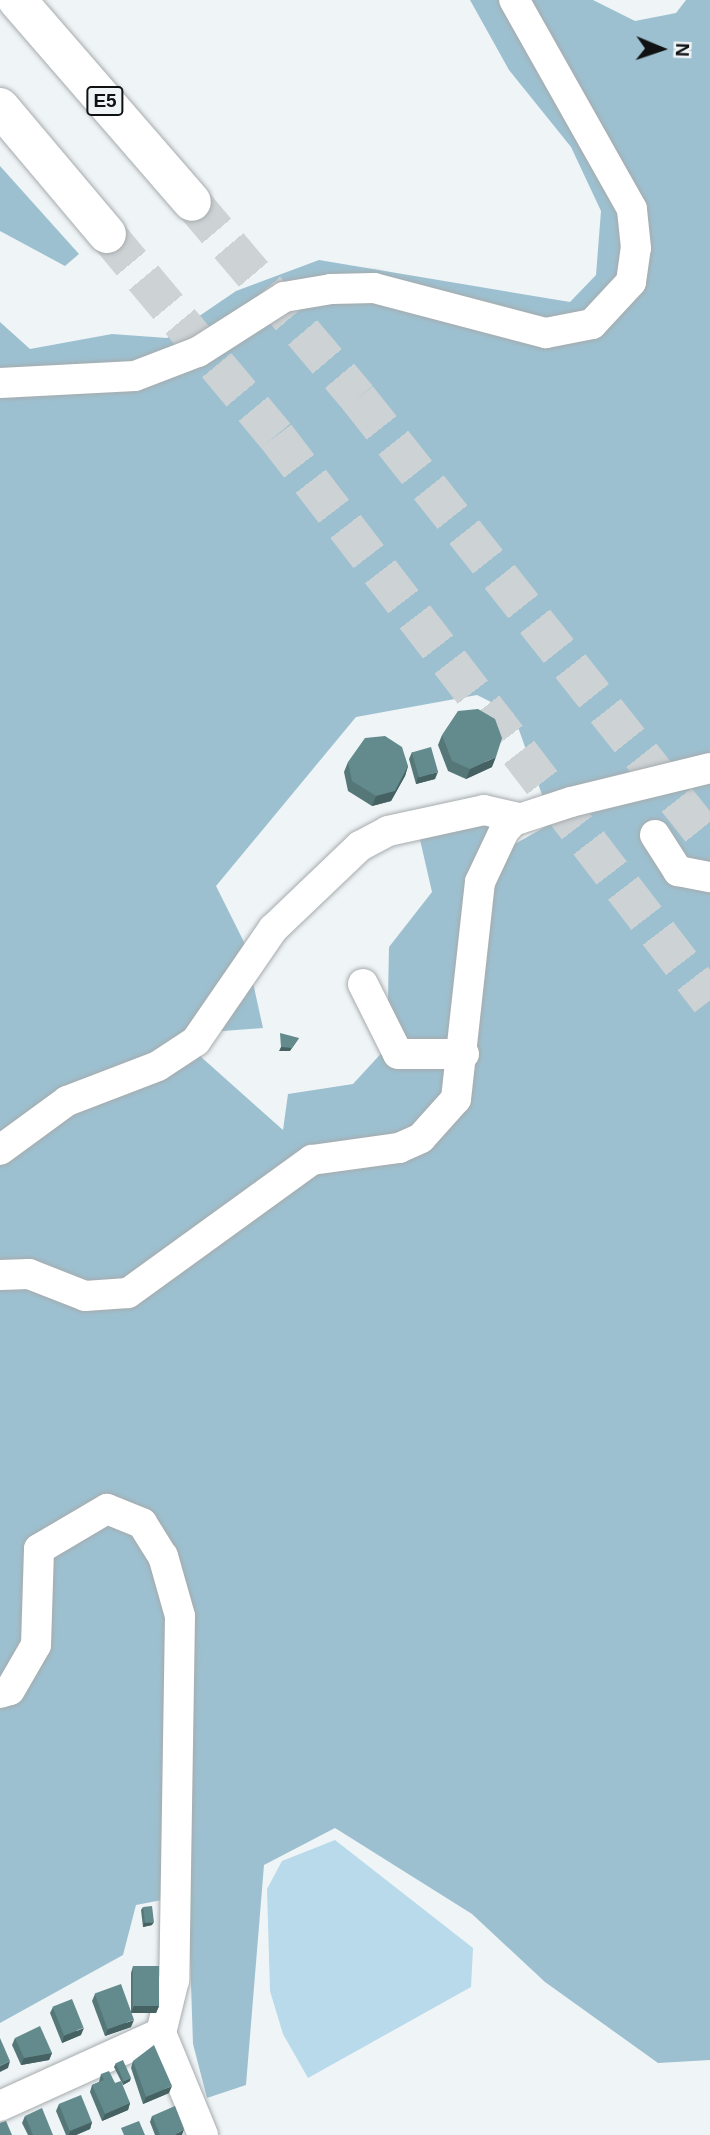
<!DOCTYPE html>
<html>
<head>
<meta charset="utf-8">
<style>
  body { margin:0 }
  #map { position:relative; width:710px; height:2135px; overflow:hidden; background:#eff4f7; font-family:Arial,sans-serif }
  div>[style] { position:absolute }
  .green>* { inset:0; background:#b8daea }
  .forest>* { inset:0; background:#9dc0d0 }
  .highway-tunnel>* { height:38px; margin-top:-19px; transform-origin:0; background:repeating-linear-gradient(90deg,#cdd2d5 0 38px,transparent 0 57px) }
  .roads { filter:drop-shadow(0 0 2px #a6abad) drop-shadow(0 0 2px #a6abad) }
  .minor>* { height:30px; margin:-15px; padding:0 15px; transform-origin:15px; border-radius:15px; background:#fff }
  .highway>* { height:38px; margin:-19px; padding:0 19px; transform-origin:19px; border-radius:19px; background:#fff }
  .wall>* { inset:0; background:#557778 }
  .shaded-wall>* { inset:0; background:#456162 }
  .building>* { inset:0; background:#638a8c; transform-origin:0 0 }
  span { translate:-50% -50%; white-space:nowrap; text-align:center; line-height:1.15; -webkit-text-stroke:6px #eff4f7; paint-order:stroke }
  .shield-label span { padding:2px 5px; background:#eff4f7; border:2px solid; border-radius:5px; -webkit-text-stroke-width:0 }
  .shield-label { font-size:19px; color:#0f1112; font-weight:700 }
  .north { position:absolute; left:626px; top:14px; width:70px; height:70px; -webkit-text-stroke:5px #eff4f7; paint-order:stroke; rotate:92deg; font-size:19px; font-weight:700; line-height:28px; text-align:center; color:#0f1112 }
  .north::after { content:''; display:block; margin:auto; width:24px; height:32px; background:#0f1112; clip-path:polygon(50% 0,100% 100%,50% 72%,0 100%) }
</style>
</head>
<body>
<div id="map">
  <div class="green">
    <div style="clip-path:polygon(335px 1840px,473px 1948px,471px 1987px,308px 2078px,283px 2034px,270px 1991px,267px 1889px,282px 1861px)"></div>
  </div>
  <div class="forest">
    <div style="clip-path:polygon(evenodd,470px 0,593px 0,635px 21px,676px 13px,686px 0,710px 0,710px 2060px,658px 2063px,545px 1982px,472px 1914px,335px 1828px,264px 1865px,246px 2085px,207px 2098px,193px 2044px,188px 1895px,136px 1905px,123px 1955px,0 2023px,0 322px,30px 349px,112px 334px,167px 338px,236px 291px,319px 260px,570px 302px,596px 275px,601px 211px,571px 147px,509px 70px,470px 0,477px 695px,513px 713px,552px 823px,513px 845px,485px 817px,418px 831px,432px 892px,389px 947px,387px 1047px,353px 1084px,288px 1094px,283px 1130px,200px 1056px,210px 1032px,263px 1028px,244px 942px,216px 886px,356px 717px,477px 695px)"></div>
    <div style="clip-path:polygon(0 166px,79px 254px,65px 266px,0 231px)"></div>
  </div>
  <div class="highway-tunnel">
    <div style="left:192px;top:202px;width:257px;rotate:49.7deg"></div>
    <div style="left:358px;top:398px;width:567px;rotate:51.59deg"></div>
    <div style="left:107px;top:234px;width:263px;rotate:50.1deg"></div>
    <div style="left:276px;top:436px;width:712px;rotate:52.47deg"></div>
  </div>
  <div class="roads">
    <div class="minor">
      <div style="left:0;top:383px;width:135px;rotate:-3deg"></div>
      <div style="left:135px;top:376px;width:67px;rotate:-20.9deg"></div>
      <div style="left:198px;top:352px;width:102px;rotate:-32.6deg"></div>
      <div style="left:284px;top:297px;width:48px;rotate:-9.7deg"></div>
      <div style="left:331px;top:289px;width:43px;rotate:-1.3deg"></div>
      <div style="left:374px;top:288px;width:178px;rotate:14.7deg"></div>
      <div style="left:546px;top:333px;width:47px;rotate:-11.1deg"></div>
      <div style="left:592px;top:324px;width:57px;rotate:-47.1deg"></div>
      <div style="left:631px;top:282px;width:34px;rotate:-82deg"></div>
      <div style="left:636px;top:248px;width:39px;rotate:-96deg"></div>
      <div style="left:632px;top:209px;width:240px;rotate:-119.4deg"></div>
      <div style="left:655px;top:835px;width:43px;rotate:57.4deg"></div>
      <div style="left:678px;top:871px;width:33px;rotate:11deg"></div>
      <div style="left:363px;top:984px;width:78px;rotate:63.4deg"></div>
      <div style="left:398px;top:1054px;width:66px"></div>
      <div style="left:0;top:1150px;width:83px;rotate:-36.2deg"></div>
      <div style="left:67px;top:1101px;width:97px;rotate:-21deg"></div>
      <div style="left:158px;top:1066px;width:45px;rotate:-33.3deg"></div>
      <div style="left:196px;top:1041px;width:136px;rotate:-55.5deg"></div>
      <div style="left:273px;top:929px;width:120px;rotate:-43.7deg"></div>
      <div style="left:360px;top:846px;width:32px;rotate:-28deg"></div>
      <div style="left:388px;top:831px;width:98px;rotate:-12.3deg"></div>
      <div style="left:484px;top:810px;width:37px;rotate:13deg"></div>
      <div style="left:0;top:1275px;width:29px;rotate:-2deg"></div>
      <div style="left:29px;top:1274px;width:60px;rotate:21.4deg"></div>
      <div style="left:85px;top:1296px;width:43px;rotate:-4deg"></div>
      <div style="left:128px;top:1293px;width:227px;rotate:-35.9deg"></div>
      <div style="left:312px;top:1160px;width:88px;rotate:-7.9deg"></div>
      <div style="left:399px;top:1148px;width:24px;rotate:-24deg"></div>
      <div style="left:421px;top:1138px;width:52px;rotate:-48.1deg"></div>
      <div style="left:456px;top:1099px;width:218px;rotate:-83.7deg"></div>
      <div style="left:480px;top:882px;width:56px;rotate:-64.8deg"></div>
      <div style="left:504px;top:831px;width:13px;rotate:-48deg"></div>
      <div style="left:513px;top:821px;width:61px;rotate:-18.1deg"></div>
      <div style="left:571px;top:802px;width:143px;rotate:-13.7deg"></div>
      <div style="left:0;top:1693px;width:10px;rotate:-17deg"></div>
      <div style="left:10px;top:1690px;width:52px;rotate:-60deg"></div>
      <div style="left:36px;top:1645px;width:96px;rotate:-88.2deg"></div>
      <div style="left:39px;top:1549px;width:79px;rotate:-30.5deg"></div>
      <div style="left:107px;top:1509px;width:38px;rotate:22deg"></div>
      <div style="left:142px;top:1523px;width:39px;rotate:58deg"></div>
      <div style="left:163px;top:1556px;width:62px;rotate:74.2deg"></div>
      <div style="left:180px;top:1616px;width:364px;rotate:90.9deg"></div>
      <div style="left:174px;top:1980px;width:55px;rotate:103.8deg"></div>
      <div style="left:161px;top:2033px;width:110px;rotate:67.6deg"></div>
      <div style="left:0;top:2106px;width:177px;rotate:-24.4deg"></div>
    </div>
    <div class="highway">
      <div style="left:17px;top:0;width:267px;rotate:49.1deg"></div>
      <div style="left:0;top:107px;width:166px;rotate:49.9deg"></div>
    </div>
  </div>
  <div class="wall">
    <div style="clip-path:polygon(442px 735px,492px 767px,466px 779px,448px 771px,438px 745px)"></div>
    <div style="clip-path:polygon(412px 752px,435px 779px,416px 784px,409px 759px)"></div>
    <div style="clip-path:polygon(348px 762px,408px 766px,405px 776px,391px 801px,372px 806px,348px 791px,344px 772px)"></div>
    <div style="clip-path:polygon(143px 1907px,152px 1925px,143px 1927px,141px 1910px)"></div>
    <div style="clip-path:polygon(133px 1966px,159px 2006px,156px 2013px,131px 2013px,131px 1973px)"></div>
    <div style="clip-path:polygon(95px 1994px,131px 2027px,105px 2036px,92px 2001px)"></div>
    <div style="clip-path:polygon(53px 2007px,81px 2035px,62px 2043px,50px 2013px)"></div>
    <div style="clip-path:polygon(15px 2038px,52px 2053px,49px 2060px,21px 2065px,12px 2045px)"></div>
    <div style="clip-path:polygon(133px 2061px,169px 2093px,143px 2104px,131px 2068px)"></div>
    <div style="clip-path:polygon(116px 2063px,130px 2081px,123px 2085px,114px 2067px)"></div>
    <div style="clip-path:polygon(101px 2074px,115px 2083px,130px 2103px,128px 2110px,102px 2121px,90px 2092px,92px 2085px,99px 2082px)"></div>
    <div style="clip-path:polygon(59px 2104px,92px 2122px,90px 2129px,76px 2135px,66px 2135px,56px 2111px)"></div>
    <div style="clip-path:polygon(25px 2116px,53px 2135px,28px 2135px,22px 2123px)"></div>
    <div style="clip-path:polygon(152px 2116px,182px 2135px,155px 2135px,150px 2122px)"></div>
  </div>
  <div class="shaded-wall">
    <div style="clip-path:polygon(496px 757px,492px 767px,466px 779px,470px 769px)"></div>
    <div style="clip-path:polygon(408px 766px,405px 776px,391px 801px,372px 806px,376px 796px)"></div>
    <div style="clip-path:polygon(438px 772px,435px 779px,416px 784px,418px 777px)"></div>
    <div style="clip-path:polygon(299px 1038px,290px 1051px,279px 1051px,281px 1047px)"></div>
    <div style="clip-path:polygon(154px 1922px,152px 1925px,143px 1927px,144px 1923px)"></div>
    <div style="clip-path:polygon(134px 2006px,159px 2006px,156px 2013px,131px 2013px)"></div>
    <div style="clip-path:polygon(134px 2020px,131px 2027px,105px 2036px,108px 2029px)"></div>
    <div style="clip-path:polygon(84px 2028px,81px 2035px,62px 2043px,64px 2036px)"></div>
    <div style="clip-path:polygon(52px 2053px,49px 2060px,21px 2065px,24px 2058px)"></div>
    <div style="clip-path:polygon(10px 2061px,8px 2068px,0 2072px,0 2066px)"></div>
    <div style="clip-path:polygon(131px 2078px,130px 2081px,123px 2085px,124px 2081px)"></div>
    <div style="clip-path:polygon(172px 2086px,169px 2093px,143px 2104px,146px 2097px)"></div>
    <div style="clip-path:polygon(130px 2103px,128px 2110px,102px 2121px,105px 2114px)"></div>
    <div style="clip-path:polygon(92px 2122px,90px 2129px,76px 2135px,69px 2135px,70px 2131px)"></div>
    <div style="clip-path:polygon(184px 2129px,182px 2135px,175px 2135px)"></div>
  </div>
  <div class="building">
    <div style="clip-path:polygon(478px 709px,495px 719px,502px 738px,496px 757px,470px 769px,452px 761px,442px 735px,458px 711px)"></div>
    <div style="clip-path:polygon(385px 736px,402px 747px,408px 766px,395px 791px,376px 796px,352px 781px,348px 762px,365px 738px)"></div>
    <div style="left:431px;top:747px;width:26px;height:20px;rotate:74deg"></div>
    <div style="clip-path:polygon(280px 1033px,299px 1038px,292px 1048px,281px 1047px)"></div>
    <div style="left:152px;top:1906px;width:16px;height:9px;rotate:83deg"></div>
    <div style="left:133px;top:1966px;width:26px;height:40px"></div>
    <div style="left:121px;top:1984px;width:38px;height:28px;rotate:70deg"></div>
    <div style="left:72px;top:1999px;width:31px;height:21px;rotate:68deg"></div>
    <div style="clip-path:polygon(40px 2026px,52px 2053px,24px 2058px,15px 2038px)"></div>
    <div style="clip-path:polygon(0 2038px,10px 2061px,0 2066px)"></div>
    <div style="clip-path:polygon(154px 2045px,172px 2086px,146px 2097px,133px 2061px)"></div>
    <div style="left:123px;top:2060px;width:20px;height:8px;rotate:66deg"></div>
    <div style="clip-path:polygon(109px 2071px,115px 2083px,121px 2081px,130px 2103px,105px 2114px,92px 2085px,104px 2080px,101px 2074px)"></div>
    <div style="left:81px;top:2095px;width:29px;height:24px;rotate:68deg"></div>
    <div style="clip-path:polygon(175px 2106px,184px 2129px,175px 2135px,160px 2135px,152px 2116px)"></div>
    <div style="clip-path:polygon(42px 2108px,53px 2135px,33px 2135px,25px 2116px)"></div>
    <div style="clip-path:polygon(6px 2121px,12px 2135px,0 2135px,0 2123px)"></div>
    <div style="clip-path:polygon(139px 2121px,145px 2135px,124px 2135px,121px 2128px)"></div>
  </div>
  <div class="shield-label">
    <span style="left:105px;top:101px">E5</span>
  </div>
  <div class="north">N</div>
</div>
</body>
</html>
